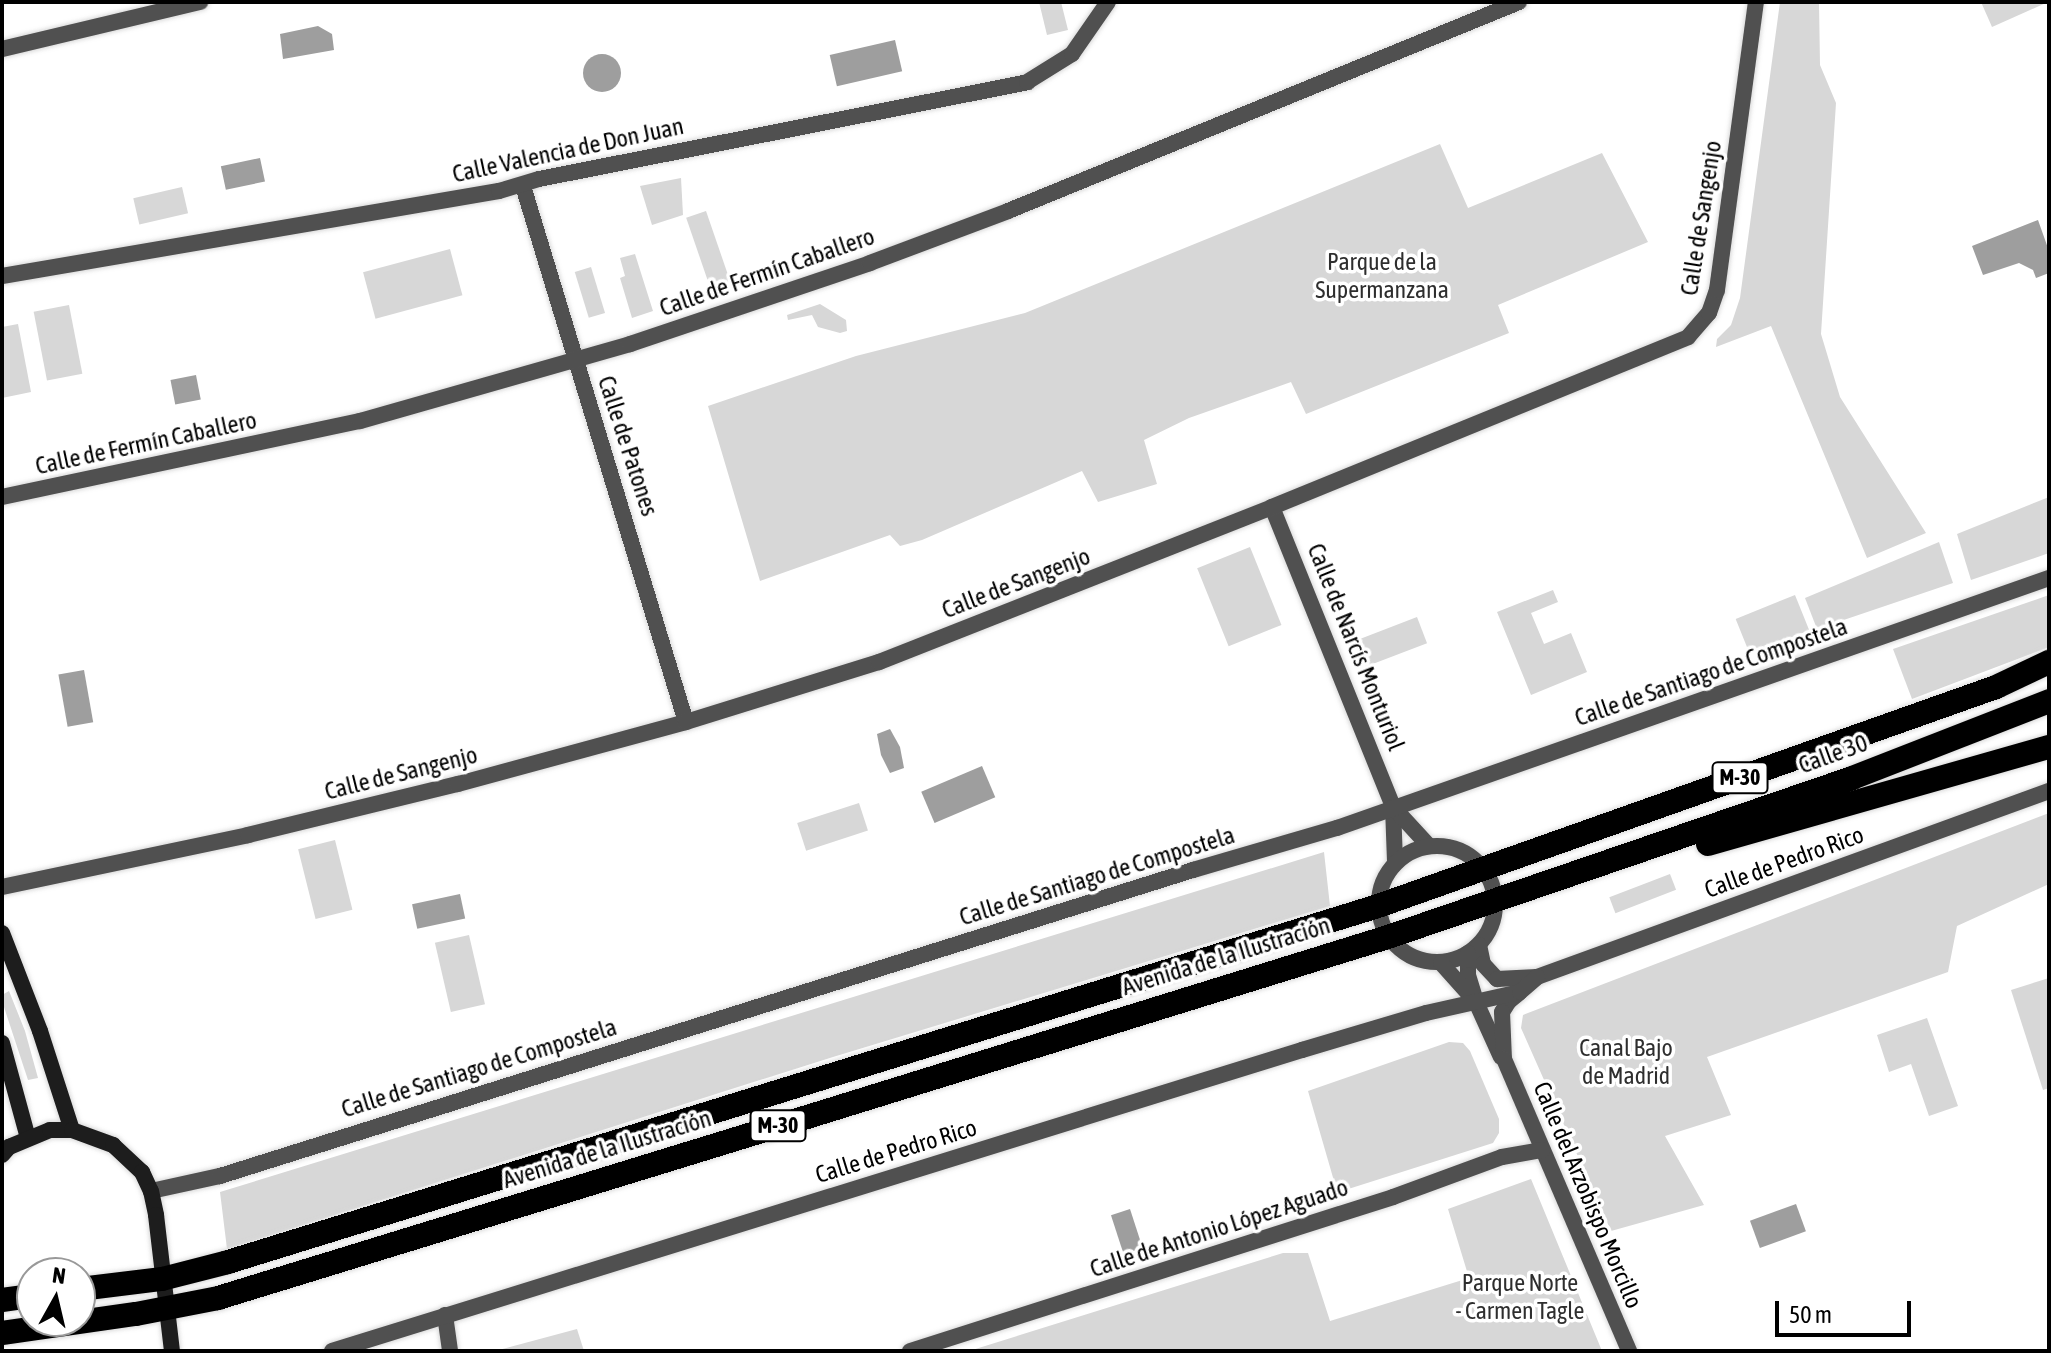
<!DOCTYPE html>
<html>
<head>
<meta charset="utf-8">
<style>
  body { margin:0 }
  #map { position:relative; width:2051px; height:1353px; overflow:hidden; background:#fff; font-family:"Asap Condensed",sans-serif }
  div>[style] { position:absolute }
  .green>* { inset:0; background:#d7d7d7; transform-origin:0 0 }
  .water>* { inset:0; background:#9e9e9e; transform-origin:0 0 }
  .round { border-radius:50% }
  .roads { filter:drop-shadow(0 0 2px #dbdbdb) drop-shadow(0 0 2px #dbdbdb) }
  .street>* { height:16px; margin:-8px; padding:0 8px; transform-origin:8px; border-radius:8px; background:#505050 }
  .street>.ring { margin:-8px; padding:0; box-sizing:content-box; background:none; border:16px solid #505050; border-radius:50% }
  .secondary>* { height:16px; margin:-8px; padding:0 8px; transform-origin:8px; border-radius:8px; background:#1d1d1d }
  .highway>* { height:24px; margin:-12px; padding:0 12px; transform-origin:12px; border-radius:12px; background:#000 }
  span { translate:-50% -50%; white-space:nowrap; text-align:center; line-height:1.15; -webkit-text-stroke:7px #fff; paint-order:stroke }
  .shield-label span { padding:2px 6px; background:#fff; border:2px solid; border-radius:6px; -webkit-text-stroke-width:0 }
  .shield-label { font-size:22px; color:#000; font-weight:700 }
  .street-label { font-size:24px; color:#000 }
  .park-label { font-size:24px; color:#2e2e2e }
  .frame { position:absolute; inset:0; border:4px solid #000; pointer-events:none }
  .north { position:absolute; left:16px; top:1257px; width:80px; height:80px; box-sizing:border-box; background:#fff; border:2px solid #999; border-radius:50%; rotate:8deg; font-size:22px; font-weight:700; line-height:32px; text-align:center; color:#000 }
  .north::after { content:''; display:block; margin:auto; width:28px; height:36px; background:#000; clip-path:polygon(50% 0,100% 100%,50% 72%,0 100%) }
  .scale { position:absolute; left:1775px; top:1301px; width:136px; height:36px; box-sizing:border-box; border:4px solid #000; border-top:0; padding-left:10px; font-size:24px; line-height:28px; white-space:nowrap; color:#000; -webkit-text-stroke:6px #fff; paint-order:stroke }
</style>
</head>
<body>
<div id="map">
  <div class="green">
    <div style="clip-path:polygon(1039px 2px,1061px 2px,1068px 30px,1047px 35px)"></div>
    <div style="clip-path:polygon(1780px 2px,1819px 2px,1820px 65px,1836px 103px,1821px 334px,1840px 397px,1926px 533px,1867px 558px,1771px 326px,1716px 347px,1717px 339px,1731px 325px,1740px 298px)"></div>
    <div style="clip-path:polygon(1981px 2px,2048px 2px,1992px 27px)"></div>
    <div style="clip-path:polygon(1440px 144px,1468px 208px,1602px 153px,1648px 242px,1498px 305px,1509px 333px,1306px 414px,1291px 382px,1189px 418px,1144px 440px,1157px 484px,1098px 502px,1082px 471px,922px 540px,900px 546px,890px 535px,760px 581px,708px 406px,856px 356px,1025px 313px)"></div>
    <div style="clip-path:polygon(681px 178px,683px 215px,652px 225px,640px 186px)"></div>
    <div style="left:182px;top:187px;width:27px;height:50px;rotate:77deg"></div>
    <div style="left:706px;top:211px;width:78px;height:21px;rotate:71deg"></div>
    <div style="left:450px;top:249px;width:48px;height:90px;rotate:75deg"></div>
    <div style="clip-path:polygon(635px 254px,653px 311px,632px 318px,620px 278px,625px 276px,620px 258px)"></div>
    <div style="left:591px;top:267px;width:48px;height:17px;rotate:73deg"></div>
    <div style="clip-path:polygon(820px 304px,846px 320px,847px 331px,840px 333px,818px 327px,812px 315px,788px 320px,787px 315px)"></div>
    <div style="left:69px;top:305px;width:70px;height:36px;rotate:79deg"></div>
    <div style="clip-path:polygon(18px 324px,31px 392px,2px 398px,2px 327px)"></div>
    <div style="clip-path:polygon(2049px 497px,2049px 553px,1971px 580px,1957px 534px)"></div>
    <div style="clip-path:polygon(1939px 542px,1953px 583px,1817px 629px,1805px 598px)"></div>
    <div style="left:1250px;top:547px;width:84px;height:57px;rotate:68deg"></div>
    <div style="clip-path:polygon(1553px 590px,1558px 602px,1531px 613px,1544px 644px,1571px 633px,1587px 672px,1531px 695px,1497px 612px)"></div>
    <div style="left:1795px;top:595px;width:38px;height:64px;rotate:68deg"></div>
    <div style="clip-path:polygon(2049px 595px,2049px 647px,1912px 699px,1893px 649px)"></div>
    <div style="left:1417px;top:617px;width:28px;height:66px;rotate:69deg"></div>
    <div style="left:859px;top:803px;width:29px;height:65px;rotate:72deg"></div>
    <div style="clip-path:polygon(2049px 813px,2049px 884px,1957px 926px,1948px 972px,1707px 1057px,1731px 1115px,1665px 1136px,1704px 1205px,1611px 1231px,1521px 1028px,1523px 1015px)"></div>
    <div style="left:335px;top:840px;width:72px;height:38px;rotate:76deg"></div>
    <div style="clip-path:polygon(1324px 852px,1330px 906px,833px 1057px,227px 1249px,220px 1192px)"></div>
    <div style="left:1670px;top:874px;width:17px;height:65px;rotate:69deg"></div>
    <div style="left:469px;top:935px;width:71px;height:35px;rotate:77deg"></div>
    <div style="clip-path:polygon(2049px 978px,2049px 1088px,2043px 1090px,2011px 990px)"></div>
    <div style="clip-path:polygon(9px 991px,25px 1031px,38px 1078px,28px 1080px,2px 1001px,2px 995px)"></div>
    <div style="clip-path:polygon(1927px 1018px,1958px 1106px,1929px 1116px,1911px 1064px,1889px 1072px,1877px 1035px)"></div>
    <div style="clip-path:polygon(1449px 1042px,1463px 1043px,1470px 1051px,1499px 1119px,1499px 1133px,1493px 1143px,1342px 1191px,1334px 1181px,1308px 1091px)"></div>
    <div style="clip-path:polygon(1531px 1179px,1602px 1351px,969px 1351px,1283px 1253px,1308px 1253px,1330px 1321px,1469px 1278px,1448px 1209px)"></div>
    <div style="clip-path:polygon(577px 1329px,584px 1351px,495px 1351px)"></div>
  </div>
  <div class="water">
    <div style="clip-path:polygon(318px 26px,332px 34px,334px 50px,283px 59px,280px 34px)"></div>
    <div style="left:895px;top:40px;width:32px;height:67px;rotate:77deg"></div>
    <div class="round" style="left:583px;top:54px;width:38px;height:38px"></div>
    <div style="left:260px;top:158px;width:24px;height:40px;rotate:78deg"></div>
    <div style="clip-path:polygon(2038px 220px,2049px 251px,2049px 273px,2036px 278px,2033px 270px,2019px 263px,1983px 275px,1972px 246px)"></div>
    <div style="left:196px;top:375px;width:25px;height:26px;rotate:79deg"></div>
    <div style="left:84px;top:670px;width:53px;height:26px;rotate:80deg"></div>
    <div style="clip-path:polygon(890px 729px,900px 747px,904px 768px,890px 773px,881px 755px,877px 734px)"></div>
    <div style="left:982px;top:766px;width:34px;height:66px;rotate:67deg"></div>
    <div style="left:460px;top:894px;width:25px;height:49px;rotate:78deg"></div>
    <div style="left:1796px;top:1204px;width:29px;height:49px;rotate:70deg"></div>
    <div style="left:1130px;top:1209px;width:41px;height:20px;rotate:72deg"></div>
  </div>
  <div class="roads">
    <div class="street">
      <div style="left:2px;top:49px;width:204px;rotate:-13.4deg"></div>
      <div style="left:523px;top:186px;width:560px;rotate:73.09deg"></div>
      <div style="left:2px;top:276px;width:504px;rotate:-9.71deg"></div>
      <div style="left:499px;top:191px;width:42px;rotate:-16.7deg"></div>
      <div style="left:539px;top:179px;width:498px;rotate:-11.2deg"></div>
      <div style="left:1027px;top:82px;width:53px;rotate:-31.9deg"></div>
      <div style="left:1072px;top:54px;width:63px;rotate:-55.3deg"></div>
      <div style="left:2px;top:497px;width:366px;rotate:-12deg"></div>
      <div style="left:360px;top:421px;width:281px;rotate:-15.9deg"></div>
      <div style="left:630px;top:344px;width:253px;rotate:-18.6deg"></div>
      <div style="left:870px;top:263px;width:147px;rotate:-20.6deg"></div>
      <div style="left:1008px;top:211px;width:552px;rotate:-22.24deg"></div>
      <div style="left:1272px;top:507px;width:323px;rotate:68deg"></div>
      <div style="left:1393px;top:807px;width:55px;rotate:87.9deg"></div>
      <div style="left:1393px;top:807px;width:53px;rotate:47.3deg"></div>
      <div class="ring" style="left:1379px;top:846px;width:100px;height:100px"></div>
      <div style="left:2px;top:887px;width:251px;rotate:-11.9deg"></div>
      <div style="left:248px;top:835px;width:216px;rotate:-13.7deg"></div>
      <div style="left:458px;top:784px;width:236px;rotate:-15.2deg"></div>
      <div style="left:686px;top:722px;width:202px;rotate:-17.3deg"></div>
      <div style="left:879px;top:662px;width:422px;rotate:-21.5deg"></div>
      <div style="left:1272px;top:507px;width:449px;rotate:-22.2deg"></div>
      <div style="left:1688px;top:337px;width:32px;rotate:-49deg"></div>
      <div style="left:1709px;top:313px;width:24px;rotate:-71deg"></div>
      <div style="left:1717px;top:290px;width:291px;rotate:-82.3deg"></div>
      <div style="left:1479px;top:945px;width:19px;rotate:78deg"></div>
      <div style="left:1483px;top:964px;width:21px;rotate:47deg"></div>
      <div style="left:1497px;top:979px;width:40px;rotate:-2.9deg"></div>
      <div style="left:1537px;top:977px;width:545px;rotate:-19.97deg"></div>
      <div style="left:1468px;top:953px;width:22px;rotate:90deg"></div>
      <div style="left:1468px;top:975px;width:28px;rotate:73deg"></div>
      <div style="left:1476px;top:1002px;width:60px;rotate:65.6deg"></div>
      <div style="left:1441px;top:963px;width:51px;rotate:48.2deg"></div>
      <div style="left:1519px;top:993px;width:13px;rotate:141deg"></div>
      <div style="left:1509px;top:1001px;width:13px;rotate:122deg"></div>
      <div style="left:1502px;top:1012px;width:47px;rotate:87.6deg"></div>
      <div style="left:1504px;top:1059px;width:318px;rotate:66.8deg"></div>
      <div style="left:151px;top:1191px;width:71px;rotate:-12.3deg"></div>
      <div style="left:220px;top:1176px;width:1020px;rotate:-17.46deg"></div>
      <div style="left:1193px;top:870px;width:150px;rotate:-16.3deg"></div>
      <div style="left:1337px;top:828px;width:755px;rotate:-19.35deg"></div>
      <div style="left:445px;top:1315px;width:36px;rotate:82deg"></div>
      <div style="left:332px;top:1351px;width:1016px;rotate:-17.24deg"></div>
      <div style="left:1302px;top:1050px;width:129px;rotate:-16.6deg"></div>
      <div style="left:1426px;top:1013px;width:96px;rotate:-12.6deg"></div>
      <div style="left:1520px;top:992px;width:23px;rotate:-41deg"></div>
      <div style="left:910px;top:1351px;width:507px;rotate:-17.68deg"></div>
      <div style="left:1393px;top:1197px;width:116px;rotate:-20.2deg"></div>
      <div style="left:1502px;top:1157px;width:41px;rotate:-9.9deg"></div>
    </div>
    <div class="secondary">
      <div style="left:2px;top:933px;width:105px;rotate:68.8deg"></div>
      <div style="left:40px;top:1031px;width:104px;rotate:72.1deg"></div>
      <div style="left:2px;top:1043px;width:98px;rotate:74.7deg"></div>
      <div style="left:2px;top:1155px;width:11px;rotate:-49deg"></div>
      <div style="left:9px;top:1147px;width:44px;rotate:-22.5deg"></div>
      <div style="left:50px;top:1130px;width:22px"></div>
      <div style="left:72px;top:1130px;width:44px;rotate:20.1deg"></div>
      <div style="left:113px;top:1145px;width:40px;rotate:43deg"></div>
      <div style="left:142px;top:1172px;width:21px;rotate:65deg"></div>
      <div style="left:151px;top:1191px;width:25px;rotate:78deg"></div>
      <div style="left:156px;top:1215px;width:137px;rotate:83.3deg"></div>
    </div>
    <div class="highway">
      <div style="left:1708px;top:844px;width:355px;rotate:-15.9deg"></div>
      <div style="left:80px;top:1289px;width:83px;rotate:-7deg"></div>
      <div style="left:162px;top:1279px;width:68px;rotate:-14.4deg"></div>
      <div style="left:228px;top:1262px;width:1204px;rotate:-17.2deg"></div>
      <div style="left:1378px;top:906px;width:656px;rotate:-19.51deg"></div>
      <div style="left:1996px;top:687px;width:59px;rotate:-25.3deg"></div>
      <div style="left:2px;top:1300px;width:30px;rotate:-8deg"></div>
      <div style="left:2px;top:1333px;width:135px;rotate:-8.1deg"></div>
      <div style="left:136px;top:1314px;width:84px;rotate:-11deg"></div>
      <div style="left:218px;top:1298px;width:569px;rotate:-17.07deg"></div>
      <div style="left:762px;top:1131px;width:655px;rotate:-17.22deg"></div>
      <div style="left:1388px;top:937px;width:490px;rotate:-18.9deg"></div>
      <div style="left:1852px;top:778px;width:212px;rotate:-21.3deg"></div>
    </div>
  </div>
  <div class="shield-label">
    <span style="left:1740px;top:778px">M-30</span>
    <span style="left:778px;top:1126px">M-30</span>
  </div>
  <div class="street-label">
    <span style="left:568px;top:150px;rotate:-12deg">Calle Valencia de Don Juan</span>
    <span style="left:1701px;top:218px;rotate:-81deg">Calle de Sangenjo</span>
    <span style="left:767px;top:272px;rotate:-19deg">Calle de Fermín Caballero</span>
    <span style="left:146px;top:443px;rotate:-12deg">Calle de Fermín Caballero</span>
    <span style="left:628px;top:446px;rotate:72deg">Calle de Patones</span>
    <span style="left:1016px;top:583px;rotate:-21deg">Calle de Sangenjo</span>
    <span style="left:1356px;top:647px;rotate:68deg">Calle de Narcís Monturiol</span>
    <span style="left:1711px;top:672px;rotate:-19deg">Calle de Santiago de Compostela</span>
    <span style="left:1833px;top:754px;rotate:-20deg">Calle 30</span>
    <span style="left:401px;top:773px;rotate:-14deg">Calle de Sangenjo</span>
    <span style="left:1784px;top:862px;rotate:-20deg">Calle de Pedro Rico</span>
    <span style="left:1097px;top:876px;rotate:-17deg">Calle de Santiago de Compostela</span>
    <span style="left:1226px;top:956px;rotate:-17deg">Avenida de la Ilustración</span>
    <span style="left:479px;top:1068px;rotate:-17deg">Calle de Santiago de Compostela</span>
    <span style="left:607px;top:1149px;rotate:-17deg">Avenida de la Ilustración</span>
    <span style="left:896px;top:1151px;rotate:-17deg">Calle de Pedro Rico</span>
    <span style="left:1588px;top:1195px;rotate:67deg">Calle del Arzobispo Morcillo</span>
    <span style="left:1219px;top:1228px;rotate:-18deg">Calle de Antonio López Aguado</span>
  </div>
  <div class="park-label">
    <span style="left:1382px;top:276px">Parque de la<br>Supermanzana</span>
    <span style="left:1626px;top:1062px">Canal Bajo<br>de Madrid</span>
    <span style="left:1520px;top:1297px">Parque Norte<br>- Carmen Tagle</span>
  </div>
  <div class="frame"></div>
  <div class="north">N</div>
  <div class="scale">50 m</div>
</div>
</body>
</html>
